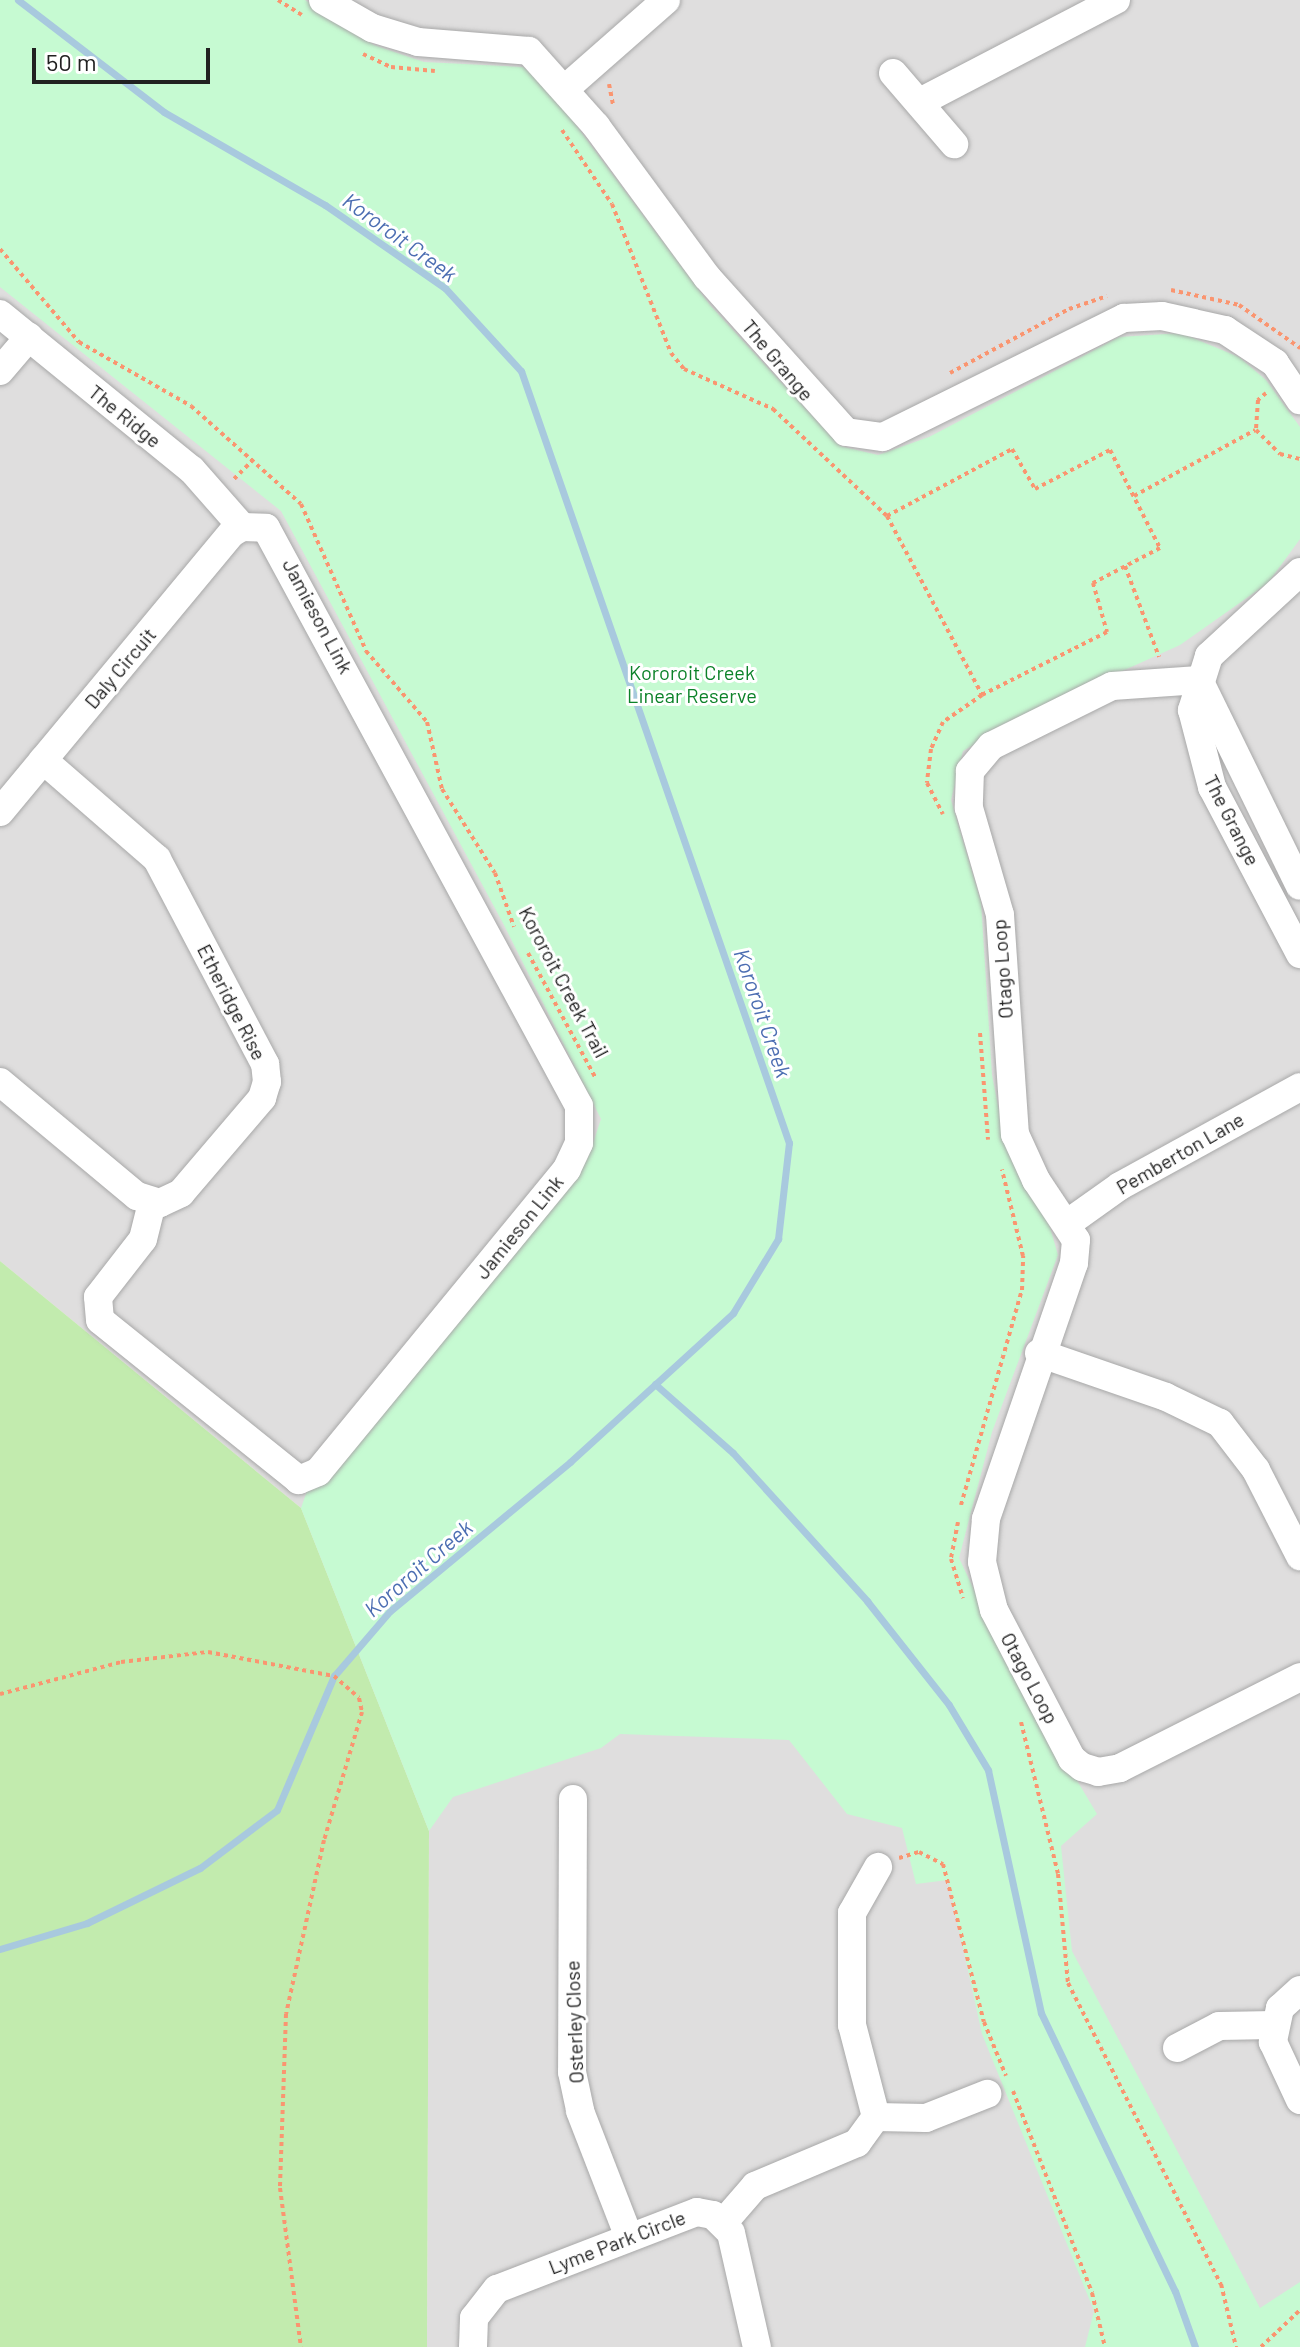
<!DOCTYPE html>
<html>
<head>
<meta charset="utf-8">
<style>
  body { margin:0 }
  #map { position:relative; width:1300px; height:2347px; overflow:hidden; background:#f1efe7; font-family:Barlow,sans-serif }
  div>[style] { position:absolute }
  .residential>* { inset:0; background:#dfdede }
  .grass>* { inset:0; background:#c2ebae }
  .park>* { inset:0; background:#c6fad2 }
  .stream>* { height:7px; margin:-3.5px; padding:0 3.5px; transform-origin:3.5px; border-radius:3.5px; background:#a8c9de }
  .path>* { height:4px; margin-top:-2px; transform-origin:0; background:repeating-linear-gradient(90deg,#fa9570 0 4px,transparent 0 8px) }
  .roads { filter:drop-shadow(0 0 2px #a8a8a8) drop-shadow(0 0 2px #a8a8a8) }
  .minor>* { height:28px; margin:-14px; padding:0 14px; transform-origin:14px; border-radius:14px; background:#fff }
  span { translate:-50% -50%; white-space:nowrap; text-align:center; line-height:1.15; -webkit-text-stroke:6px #fff; paint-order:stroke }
  .street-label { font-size:20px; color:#212121 }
  .park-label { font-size:20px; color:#0c8229 }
  .water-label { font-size:22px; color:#4c6eb2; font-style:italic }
  .scale { position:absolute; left:32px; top:48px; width:178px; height:36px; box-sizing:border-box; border:4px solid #212121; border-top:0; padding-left:10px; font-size:24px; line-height:28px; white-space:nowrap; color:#212121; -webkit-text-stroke:6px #fff; paint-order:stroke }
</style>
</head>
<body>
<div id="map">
  <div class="residential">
    <div style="clip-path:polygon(0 0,1300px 0,1300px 2347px,427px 2347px,429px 1831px,301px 1508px,0 1261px)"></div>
  </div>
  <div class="grass">
    <div style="clip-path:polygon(0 1261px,301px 1508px,429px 1831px,427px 2347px,0 2347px)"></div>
  </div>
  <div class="park">
    <div style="clip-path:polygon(0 0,305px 0,374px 45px,424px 62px,523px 67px,549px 89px,710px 305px,840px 446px,878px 455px,929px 437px,1119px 337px,1181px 333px,1239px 357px,1266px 380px,1300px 427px,1300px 539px,1268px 583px,1180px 645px,1036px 710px,963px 751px,951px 800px,981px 902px,992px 1075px,1006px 1146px,1049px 1224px,1058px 1255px,992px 1432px,959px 1558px,1016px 1678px,1097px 1814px,1061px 1846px,1072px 1951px,1260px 2308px,1300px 2282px,1300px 2347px,1085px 2347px,1094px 2311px,982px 2034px,948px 1880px,916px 1884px,902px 1828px,847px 1814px,789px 1740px,620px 1734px,601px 1748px,453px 1797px,429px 1831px,301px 1508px,307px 1491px,449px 1331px,589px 1155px,601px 1119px,504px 925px,281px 511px,0 287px)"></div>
  </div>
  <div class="stream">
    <div style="left:655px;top:1384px;width:104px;rotate:41.5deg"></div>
    <div style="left:733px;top:1453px;width:200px;rotate:47.8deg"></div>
    <div style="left:867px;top:1601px;width:132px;rotate:51.7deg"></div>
    <div style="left:949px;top:1705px;width:76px;rotate:59deg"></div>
    <div style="left:988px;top:1770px;width:249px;rotate:77.7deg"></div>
    <div style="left:1041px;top:2013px;width:309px;rotate:64.3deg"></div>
    <div style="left:1175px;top:2291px;width:59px;rotate:70.3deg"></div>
    <div style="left:0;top:1949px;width:91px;rotate:-16.6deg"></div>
    <div style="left:87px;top:1923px;width:126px;rotate:-26deg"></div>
    <div style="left:200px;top:1868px;width:96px;rotate:-37deg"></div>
    <div style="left:277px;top:1810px;width:146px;rotate:-67deg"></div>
    <div style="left:334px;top:1676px;width:86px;rotate:-49.3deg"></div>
    <div style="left:390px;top:1611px;width:234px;rotate:-39.6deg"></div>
    <div style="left:570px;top:1462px;width:221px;rotate:-42.4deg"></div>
    <div style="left:733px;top:1313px;width:87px;rotate:-58.7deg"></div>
    <div style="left:778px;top:1239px;width:97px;rotate:-83.5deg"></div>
    <div style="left:789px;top:1143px;width:817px;rotate:-109.14deg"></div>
    <div style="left:521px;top:371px;width:113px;rotate:-132.5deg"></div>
    <div style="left:445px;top:288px;width:146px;rotate:-145.3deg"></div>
    <div style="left:325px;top:205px;width:186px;rotate:-150deg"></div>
    <div style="left:164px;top:112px;width:184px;rotate:-142.5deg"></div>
  </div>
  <div class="path">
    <div style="left:278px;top:0;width:28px;rotate:32deg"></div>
    <div style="left:363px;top:54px;width:31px;rotate:25deg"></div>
    <div style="left:391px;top:67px;width:44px;rotate:5.2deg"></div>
    <div style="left:609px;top:84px;width:21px;rotate:79deg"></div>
    <div style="left:562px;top:130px;width:89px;rotate:56deg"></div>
    <div style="left:612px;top:204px;width:160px;rotate:68.4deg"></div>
    <div style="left:671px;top:353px;width:21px;rotate:51deg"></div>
    <div style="left:684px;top:369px;width:98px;rotate:24.2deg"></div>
    <div style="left:773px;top:409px;width:156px;rotate:43.2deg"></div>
    <div style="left:887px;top:516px;width:203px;rotate:62deg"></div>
    <div style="left:982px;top:695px;width:47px;rotate:145.3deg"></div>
    <div style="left:943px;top:722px;width:30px;rotate:114deg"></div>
    <div style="left:931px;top:749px;width:34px;rotate:97deg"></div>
    <div style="left:927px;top:783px;width:35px;rotate:63deg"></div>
    <div style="left:0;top:249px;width:122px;rotate:49.7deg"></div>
    <div style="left:79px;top:342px;width:129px;rotate:29.7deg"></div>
    <div style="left:191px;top:406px;width:147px;rotate:41.7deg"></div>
    <div style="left:301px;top:504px;width:161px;rotate:66.1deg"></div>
    <div style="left:366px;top:651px;width:94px;rotate:49.3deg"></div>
    <div style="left:427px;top:722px;width:69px;rotate:77.4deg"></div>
    <div style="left:442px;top:789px;width:99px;rotate:57.8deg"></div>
    <div style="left:495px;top:873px;width:57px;rotate:70.6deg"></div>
    <div style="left:1171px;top:290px;width:70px;rotate:12.4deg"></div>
    <div style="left:1239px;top:305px;width:75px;rotate:35.2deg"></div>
    <div style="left:950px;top:373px;width:135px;rotate:-28.3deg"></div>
    <div style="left:1069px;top:309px;width:40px;rotate:-18.9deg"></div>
    <div style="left:1266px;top:393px;width:11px;rotate:139deg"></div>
    <div style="left:1258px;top:400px;width:30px;rotate:94deg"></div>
    <div style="left:1256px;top:430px;width:34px;rotate:45deg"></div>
    <div style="left:1280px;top:454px;width:21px;rotate:14deg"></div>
    <div style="left:234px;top:479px;width:30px;rotate:-45deg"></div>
    <div style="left:1134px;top:496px;width:138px;rotate:-28.6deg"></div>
    <div style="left:887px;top:516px;width:142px;rotate:-28.2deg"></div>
    <div style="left:1012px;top:449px;width:46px;rotate:60.1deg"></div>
    <div style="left:1035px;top:489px;width:85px;rotate:-27.5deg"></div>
    <div style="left:1110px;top:450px;width:110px;rotate:63deg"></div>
    <div style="left:1160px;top:548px;width:76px;rotate:152.4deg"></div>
    <div style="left:1093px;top:583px;width:51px;rotate:74.1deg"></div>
    <div style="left:1107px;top:632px;width:140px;rotate:153.3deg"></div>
    <div style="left:1125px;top:566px;width:97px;rotate:69.5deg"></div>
    <div style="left:528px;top:953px;width:143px;rotate:61.6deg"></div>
    <div style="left:980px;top:1033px;width:107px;rotate:85.7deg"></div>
    <div style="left:961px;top:1505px;width:223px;rotate:-74.2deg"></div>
    <div style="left:1022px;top:1290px;width:34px;rotate:-88deg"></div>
    <div style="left:1023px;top:1256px;width:89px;rotate:-103.7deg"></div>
    <div style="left:958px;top:1522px;width:38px;rotate:101deg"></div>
    <div style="left:951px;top:1559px;width:41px;rotate:72.9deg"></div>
    <div style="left:0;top:1694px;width:125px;rotate:-14.8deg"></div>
    <div style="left:121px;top:1662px;width:88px;rotate:-6.6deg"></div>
    <div style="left:208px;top:1652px;width:128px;rotate:10.8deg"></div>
    <div style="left:334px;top:1676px;width:33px;rotate:41deg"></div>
    <div style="left:359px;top:1698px;width:14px;rotate:78deg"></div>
    <div style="left:362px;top:1712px;width:134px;rotate:106.5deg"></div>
    <div style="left:324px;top:1840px;width:178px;rotate:102.3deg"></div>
    <div style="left:286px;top:2014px;width:174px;rotate:92deg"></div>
    <div style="left:280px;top:2188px;width:160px;rotate:82.5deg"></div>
    <div style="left:1021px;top:1722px;width:156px;rotate:76.3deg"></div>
    <div style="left:1058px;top:1874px;width:109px;rotate:84.8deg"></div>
    <div style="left:1068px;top:1983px;width:338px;rotate:63.1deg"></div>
    <div style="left:1221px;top:2284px;width:65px;rotate:76.6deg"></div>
    <div style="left:899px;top:1858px;width:21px;rotate:-17deg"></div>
    <div style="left:919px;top:1852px;width:27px;rotate:27deg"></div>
    <div style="left:943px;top:1864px;width:163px;rotate:75.5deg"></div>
    <div style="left:984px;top:2022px;width:58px;rotate:67.8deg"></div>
    <div style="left:1013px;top:2091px;width:217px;rotate:68.6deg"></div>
    <div style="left:1092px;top:2293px;width:56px;rotate:76.5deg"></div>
    <div style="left:1261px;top:2347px;width:54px;rotate:-43.5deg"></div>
  </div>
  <div class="roads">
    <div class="minor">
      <div style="left:323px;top:0;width:56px;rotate:29.7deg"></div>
      <div style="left:372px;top:28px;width:48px;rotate:16.9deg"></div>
      <div style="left:418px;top:42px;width:111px;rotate:4.6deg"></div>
      <div style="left:529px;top:51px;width:101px;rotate:48.2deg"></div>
      <div style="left:596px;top:126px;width:187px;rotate:53.7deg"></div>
      <div style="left:707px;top:277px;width:208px;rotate:48.1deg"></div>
      <div style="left:846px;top:432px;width:37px;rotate:8deg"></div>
      <div style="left:883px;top:437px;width:269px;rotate:-26.3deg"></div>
      <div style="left:1124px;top:318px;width:38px;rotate:-3deg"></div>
      <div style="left:1162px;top:316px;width:65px;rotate:12.5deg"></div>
      <div style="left:1225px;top:330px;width:60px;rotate:33.4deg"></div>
      <div style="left:1275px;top:363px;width:45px;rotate:56deg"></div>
      <div style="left:893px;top:73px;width:94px;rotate:49.3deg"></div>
      <div style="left:566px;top:88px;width:133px;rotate:-41.3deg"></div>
      <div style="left:920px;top:102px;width:221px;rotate:-27.5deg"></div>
      <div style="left:0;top:314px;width:247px;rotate:39.1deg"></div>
      <div style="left:192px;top:470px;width:76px;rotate:48.7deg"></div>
      <div style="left:0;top:371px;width:45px;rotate:-49.5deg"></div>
      <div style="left:1300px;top:572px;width:124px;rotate:137.3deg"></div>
      <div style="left:1209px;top:656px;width:57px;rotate:107.5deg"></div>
      <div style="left:1192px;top:710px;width:80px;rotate:75.4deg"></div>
      <div style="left:1212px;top:787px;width:189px;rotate:62.2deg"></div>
      <div style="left:1199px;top:680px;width:87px;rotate:176.1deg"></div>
      <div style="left:1112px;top:686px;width:135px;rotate:153.6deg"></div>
      <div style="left:991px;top:746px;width:33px;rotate:130deg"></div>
      <div style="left:970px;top:771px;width:37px;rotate:92deg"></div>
      <div style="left:969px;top:808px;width:111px;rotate:73.8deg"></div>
      <div style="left:1000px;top:915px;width:220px;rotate:86.1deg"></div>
      <div style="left:1015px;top:1134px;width:51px;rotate:65.5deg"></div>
      <div style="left:1036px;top:1180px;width:72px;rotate:56.3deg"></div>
      <div style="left:1076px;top:1240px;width:23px;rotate:95deg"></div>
      <div style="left:1074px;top:1263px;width:271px;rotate:109deg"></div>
      <div style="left:986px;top:1519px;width:43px;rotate:95.3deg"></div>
      <div style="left:982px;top:1562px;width:49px;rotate:76deg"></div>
      <div style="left:994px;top:1610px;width:168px;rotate:62.4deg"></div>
      <div style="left:1072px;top:1759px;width:13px;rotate:39deg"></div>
      <div style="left:1082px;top:1767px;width:17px;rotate:17deg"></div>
      <div style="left:1098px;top:1772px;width:22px;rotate:-10deg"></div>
      <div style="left:1120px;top:1768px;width:202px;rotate:-26.8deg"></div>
      <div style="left:1199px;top:680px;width:229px;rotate:63.9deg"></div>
      <div style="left:0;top:812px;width:363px;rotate:-50.3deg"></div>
      <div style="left:232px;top:533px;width:12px;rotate:-31deg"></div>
      <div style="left:242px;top:527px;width:24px;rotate:2deg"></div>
      <div style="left:266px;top:528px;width:657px;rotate:61.56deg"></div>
      <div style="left:579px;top:1106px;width:37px;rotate:90deg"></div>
      <div style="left:579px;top:1143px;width:29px;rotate:115deg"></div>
      <div style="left:567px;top:1169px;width:392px;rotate:129.4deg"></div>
      <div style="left:318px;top:1472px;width:21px;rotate:157deg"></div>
      <div style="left:299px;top:1480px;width:255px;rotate:-141.2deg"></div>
      <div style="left:100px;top:1320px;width:23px;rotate:-95deg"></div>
      <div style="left:98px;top:1297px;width:73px;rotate:-52.2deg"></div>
      <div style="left:143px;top:1239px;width:37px;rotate:-76deg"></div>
      <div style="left:0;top:1082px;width:178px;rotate:39.8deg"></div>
      <div style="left:137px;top:1196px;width:24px;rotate:17deg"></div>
      <div style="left:160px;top:1203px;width:23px;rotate:-25deg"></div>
      <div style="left:181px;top:1193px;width:125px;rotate:-49.5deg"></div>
      <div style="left:262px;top:1098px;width:17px;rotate:-73deg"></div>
      <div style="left:267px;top:1082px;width:18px;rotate:-96deg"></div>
      <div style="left:265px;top:1064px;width:232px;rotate:-117.8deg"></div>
      <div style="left:157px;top:859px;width:151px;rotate:-139deg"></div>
      <div style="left:1068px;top:1223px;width:64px;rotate:-35.4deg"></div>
      <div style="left:1120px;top:1186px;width:205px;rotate:-28.8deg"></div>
      <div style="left:1039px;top:1353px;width:134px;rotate:19.1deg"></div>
      <div style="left:1166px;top:1397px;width:60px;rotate:25.7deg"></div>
      <div style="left:1220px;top:1423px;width:59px;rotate:52.5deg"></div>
      <div style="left:1256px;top:1470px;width:97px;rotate:62.9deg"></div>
      <div style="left:573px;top:1799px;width:273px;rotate:90.2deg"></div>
      <div style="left:572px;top:2072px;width:40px;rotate:78deg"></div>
      <div style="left:580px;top:2111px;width:133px;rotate:68.8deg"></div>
      <div style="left:1300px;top:1990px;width:27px;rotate:138deg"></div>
      <div style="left:1280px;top:2008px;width:35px;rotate:102deg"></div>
      <div style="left:1273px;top:2042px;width:64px;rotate:65deg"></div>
      <div style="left:1177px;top:2048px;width:47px;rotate:-27.6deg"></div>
      <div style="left:1219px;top:2026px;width:55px;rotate:-1deg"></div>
      <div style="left:876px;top:2117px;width:50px;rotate:1.1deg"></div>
      <div style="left:926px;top:2118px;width:66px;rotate:-21.5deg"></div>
      <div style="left:723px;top:2223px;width:49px;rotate:-49.1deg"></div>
      <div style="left:755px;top:2186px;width:111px;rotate:-22.9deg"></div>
      <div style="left:857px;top:2143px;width:32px;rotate:-54deg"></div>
      <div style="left:876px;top:2117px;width:95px;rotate:-104.6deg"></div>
      <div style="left:852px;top:2025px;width:112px;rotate:-90deg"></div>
      <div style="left:852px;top:1913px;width:53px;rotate:-60.5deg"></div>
      <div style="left:473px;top:2347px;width:29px;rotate:-88deg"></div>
      <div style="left:474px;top:2318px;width:37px;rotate:-52deg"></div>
      <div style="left:497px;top:2289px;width:214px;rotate:-21.1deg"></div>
      <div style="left:697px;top:2212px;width:16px;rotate:11deg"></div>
      <div style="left:713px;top:2215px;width:25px;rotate:45deg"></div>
      <div style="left:731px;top:2233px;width:117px;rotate:77.2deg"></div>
    </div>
  </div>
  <div class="street-label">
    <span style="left:778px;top:360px;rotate:50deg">The Grange</span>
    <span style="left:125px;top:416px;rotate:39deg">The Ridge</span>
    <span style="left:318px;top:616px;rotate:62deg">Jamieson Link</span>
    <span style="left:120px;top:668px;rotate:-50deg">Daly Circuit</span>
    <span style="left:1232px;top:820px;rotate:63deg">The Grange</span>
    <span style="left:1002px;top:969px;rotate:-94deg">Otago Loop</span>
    <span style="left:564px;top:982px;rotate:62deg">Kororoit Creek Trail</span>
    <span style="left:232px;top:1002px;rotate:63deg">Etheridge Rise</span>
    <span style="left:1180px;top:1153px;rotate:-30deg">Pemberton Lane</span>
    <span style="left:519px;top:1227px;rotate:-51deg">Jamieson Link</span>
    <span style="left:1030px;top:1678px;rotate:62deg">Otago Loop</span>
    <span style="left:574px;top:2022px;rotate:-92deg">Osterley Close</span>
    <span style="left:617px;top:2242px;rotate:-21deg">Lyme Park Circle</span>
  </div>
  <div class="park-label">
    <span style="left:692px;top:684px">Kororoit Creek<br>Linear Reserve</span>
  </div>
  <div class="water-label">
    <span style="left:400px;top:237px;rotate:36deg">Kororoit Creek</span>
    <span style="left:763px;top:1013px;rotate:71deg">Kororoit Creek</span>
    <span style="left:418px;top:1568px;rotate:-41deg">Kororoit Creek</span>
  </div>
  <div class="scale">50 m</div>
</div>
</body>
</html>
